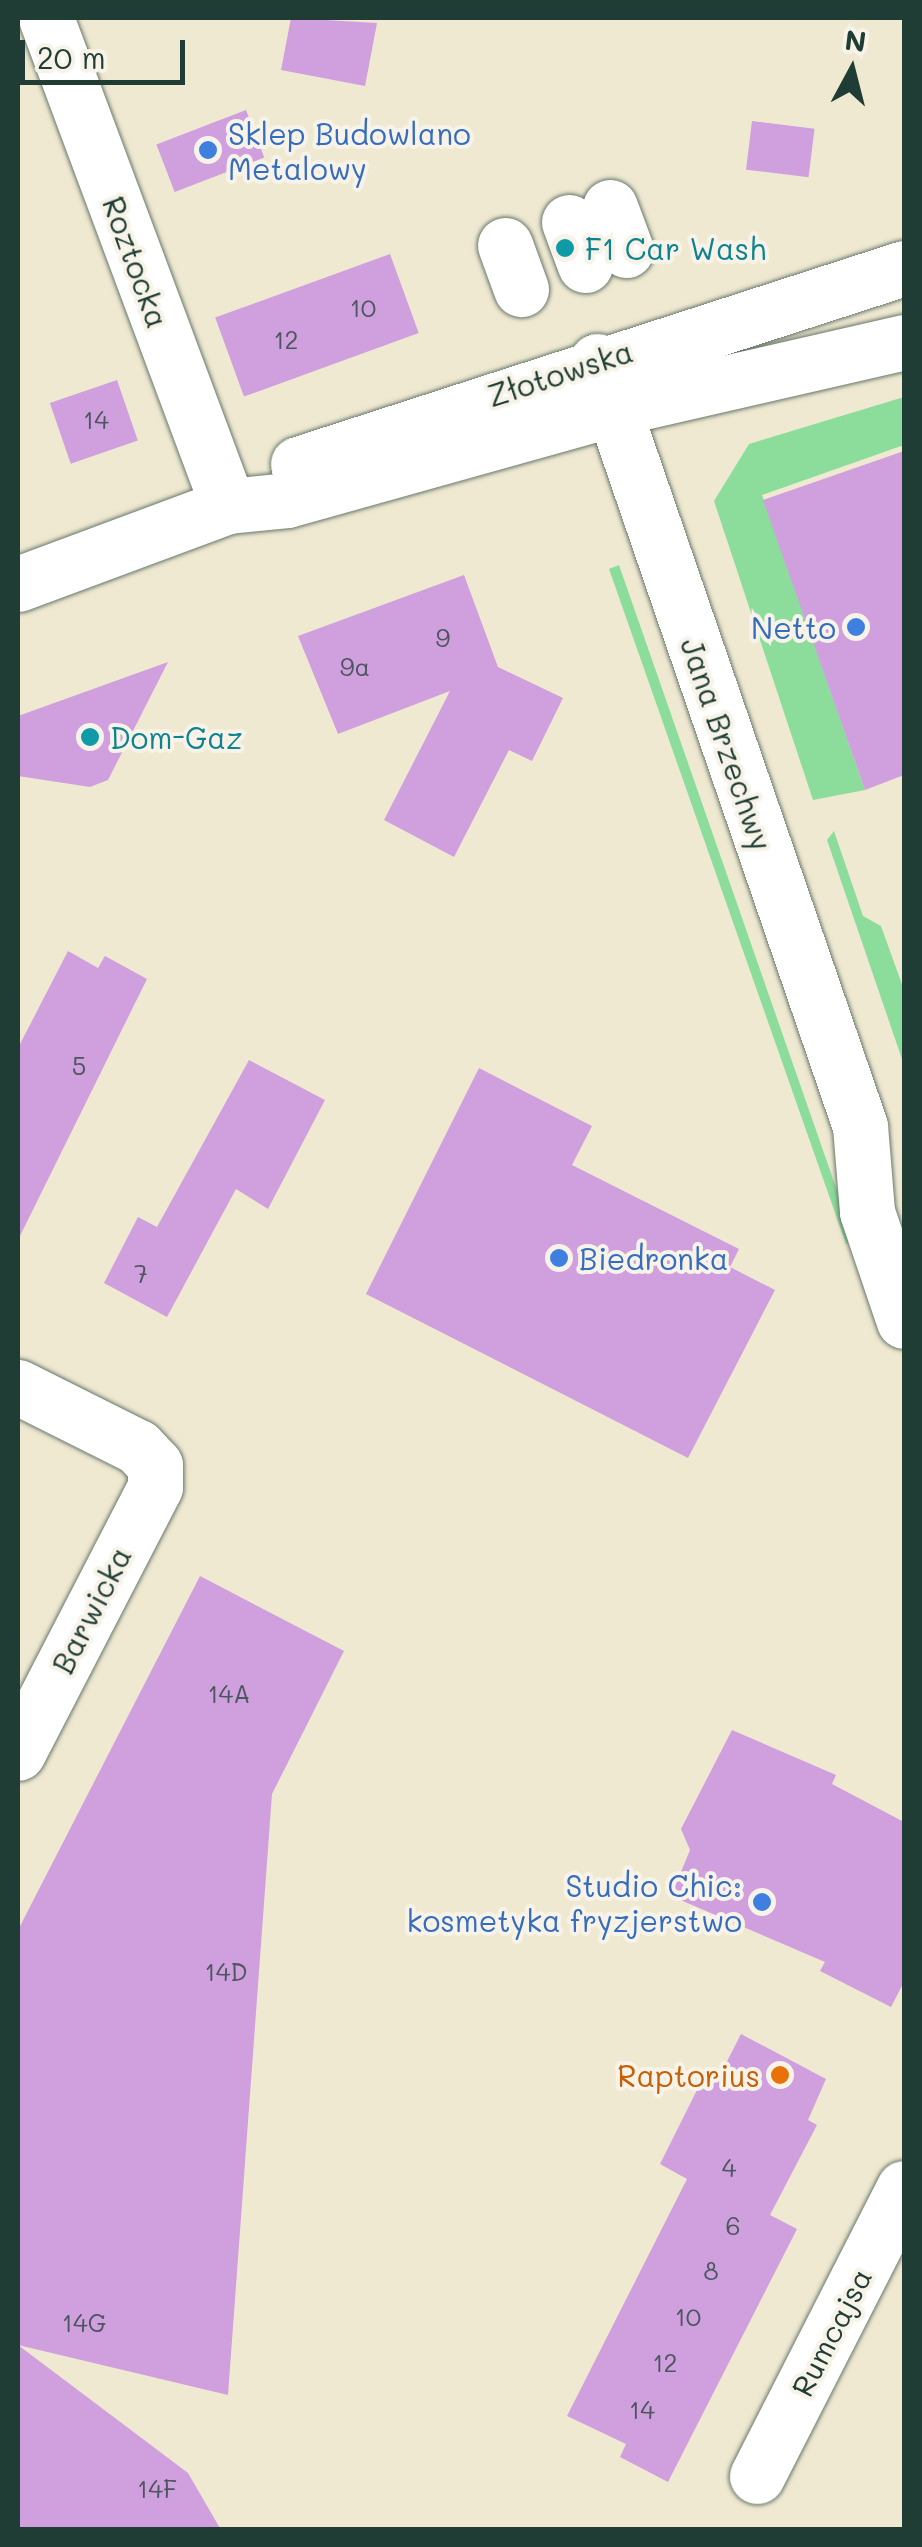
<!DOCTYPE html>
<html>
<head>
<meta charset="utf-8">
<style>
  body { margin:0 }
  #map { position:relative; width:922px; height:2547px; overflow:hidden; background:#f0e9d2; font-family:Mali,sans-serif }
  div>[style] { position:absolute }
  .green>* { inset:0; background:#8cdc9c }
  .building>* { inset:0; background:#cf9fde; transform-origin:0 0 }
  .roads { filter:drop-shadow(0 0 2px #68796b) drop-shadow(0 0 2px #68796b) }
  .minor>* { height:55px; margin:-27.5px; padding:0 27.5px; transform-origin:27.5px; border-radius:27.5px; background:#fff }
  .dots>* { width:28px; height:28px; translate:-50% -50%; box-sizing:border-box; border:5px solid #f7f3e8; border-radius:50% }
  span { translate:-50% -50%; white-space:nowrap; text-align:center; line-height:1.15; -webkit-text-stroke:8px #f7f3e8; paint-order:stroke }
  .number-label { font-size:25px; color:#4b565e }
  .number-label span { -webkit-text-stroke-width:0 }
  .shop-label { font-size:30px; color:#366cbe }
  .left { translate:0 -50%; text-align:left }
  .right { translate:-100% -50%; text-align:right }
  .culture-label { font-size:30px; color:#0d838f }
  .street-label { font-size:30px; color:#1f3d34 }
  .food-label { font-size:30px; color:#c56008 }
  .frame { position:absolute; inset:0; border:20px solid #1f3d34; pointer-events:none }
  .north { position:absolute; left:802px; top:20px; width:100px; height:100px; -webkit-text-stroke:8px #f7f3e8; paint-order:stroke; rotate:7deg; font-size:28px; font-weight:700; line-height:40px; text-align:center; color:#1f3d34 }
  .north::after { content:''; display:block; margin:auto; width:35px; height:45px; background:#1f3d34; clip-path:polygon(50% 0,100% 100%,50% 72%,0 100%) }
  .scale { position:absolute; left:20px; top:40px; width:165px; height:45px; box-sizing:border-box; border:5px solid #1f3d34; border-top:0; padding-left:12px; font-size:30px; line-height:35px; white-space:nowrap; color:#1f3d34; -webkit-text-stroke:8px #f7f3e8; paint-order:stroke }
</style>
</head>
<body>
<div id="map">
  <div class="green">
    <div style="clip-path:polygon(904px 397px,904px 445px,762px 495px,865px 790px,813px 800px,714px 501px,749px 444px)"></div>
    <div style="clip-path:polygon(619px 565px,855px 1242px,846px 1244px,609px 569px)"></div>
    <div style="clip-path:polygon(834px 831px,863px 916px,881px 926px,904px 990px,904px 1065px,827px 840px)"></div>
  </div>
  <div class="building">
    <div style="clip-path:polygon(291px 18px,377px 23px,365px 86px,281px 70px)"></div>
    <div style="left:246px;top:110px;width:51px;height:96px;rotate:69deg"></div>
    <div style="left:752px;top:121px;width:63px;height:49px;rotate:7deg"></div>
    <div style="left:390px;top:254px;width:84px;height:186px;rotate:70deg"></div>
    <div style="left:117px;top:380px;width:64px;height:71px;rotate:71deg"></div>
    <div style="clip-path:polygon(904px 451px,904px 775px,865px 790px,763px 500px)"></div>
    <div style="clip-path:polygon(464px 575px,498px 667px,563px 698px,532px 761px,509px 750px,454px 857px,384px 820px,450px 691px,338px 734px,298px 636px)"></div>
    <div style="clip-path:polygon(168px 662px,108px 780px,90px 787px,18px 776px,18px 716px)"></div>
    <div style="clip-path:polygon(68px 951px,98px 968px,105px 956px,147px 979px,18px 1240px,18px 1048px)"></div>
    <div style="clip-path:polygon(249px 1060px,325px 1100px,268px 1209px,236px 1189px,167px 1317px,104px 1283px,138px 1217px,157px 1227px)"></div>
    <div style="clip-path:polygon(479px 1068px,592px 1126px,572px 1165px,739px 1249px,730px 1267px,775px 1290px,688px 1458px,366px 1294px)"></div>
    <div style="clip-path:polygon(200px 1576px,344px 1651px,272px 1794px,228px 2395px,18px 2345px,18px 1930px)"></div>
    <div style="clip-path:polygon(732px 1730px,836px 1775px,832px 1784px,904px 1822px,904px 1982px,891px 2007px,820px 1971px,825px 1962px,671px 1896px,690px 1850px,681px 1829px)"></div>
    <div style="clip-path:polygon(741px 2034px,826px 2079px,808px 2120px,817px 2125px,770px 2215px,797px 2229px,668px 2482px,620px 2457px,626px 2444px,567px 2416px,687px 2179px,660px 2164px,707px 2070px,719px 2077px)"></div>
    <div style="clip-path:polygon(18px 2345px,188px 2473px,221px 2530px,18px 2530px)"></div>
  </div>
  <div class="roads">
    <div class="minor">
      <div style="left:46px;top:18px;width:521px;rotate:69.55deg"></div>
      <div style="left:610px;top:207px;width:46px;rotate:69.6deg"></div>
      <div style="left:569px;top:222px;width:46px;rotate:69.6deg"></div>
      <div style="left:505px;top:245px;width:47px;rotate:70deg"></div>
      <div style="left:597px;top:361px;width:809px;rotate:71.03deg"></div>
      <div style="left:860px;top:1126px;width:86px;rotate:85.3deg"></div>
      <div style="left:867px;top:1212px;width:115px;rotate:71.3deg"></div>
      <div style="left:298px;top:464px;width:637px;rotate:-17.92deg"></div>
      <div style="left:18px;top:584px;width:224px;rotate:-20.4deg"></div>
      <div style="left:228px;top:506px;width:59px;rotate:-5.8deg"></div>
      <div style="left:287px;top:500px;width:337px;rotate:-15.6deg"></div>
      <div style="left:612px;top:409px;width:300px;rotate:-12.9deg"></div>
      <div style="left:18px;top:1387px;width:134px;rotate:26.6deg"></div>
      <div style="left:138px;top:1447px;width:25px;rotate:47deg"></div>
      <div style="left:155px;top:1465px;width:22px;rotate:90deg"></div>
      <div style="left:155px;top:1487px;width:299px;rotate:117.3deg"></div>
      <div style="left:757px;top:2476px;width:323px;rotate:-63deg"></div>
    </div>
  </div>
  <div class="dots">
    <div style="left:208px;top:150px;background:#3f7fe0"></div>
    <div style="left:565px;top:248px;background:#0f9aa8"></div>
    <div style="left:856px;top:627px;background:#3f7fe0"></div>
    <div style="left:90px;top:737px;background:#0f9aa8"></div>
    <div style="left:559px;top:1258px;background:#3f7fe0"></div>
    <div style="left:762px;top:1902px;background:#3f7fe0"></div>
    <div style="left:780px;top:2075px;background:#e8710a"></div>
  </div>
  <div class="number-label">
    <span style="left:363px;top:307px">10</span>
    <span style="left:286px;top:339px">12</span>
    <span style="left:96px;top:419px">14</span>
    <span style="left:443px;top:637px">9</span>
    <span style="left:355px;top:666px">9a</span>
    <span style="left:79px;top:1065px">5</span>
    <span style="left:141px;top:1273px">7</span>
    <span style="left:229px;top:1693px">14A</span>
    <span style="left:226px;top:1971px">14D</span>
    <span style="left:729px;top:2167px">4</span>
    <span style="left:733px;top:2225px">6</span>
    <span style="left:711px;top:2270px">8</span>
    <span style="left:688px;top:2316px">10</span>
    <span style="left:84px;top:2322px">14G</span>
    <span style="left:665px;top:2362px">12</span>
    <span style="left:642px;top:2409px">14</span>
    <span style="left:157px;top:2488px">14F</span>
  </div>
  <div class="shop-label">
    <span class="left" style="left:228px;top:150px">Sklep Budowlano<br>Metalowy</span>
    <span class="right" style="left:836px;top:627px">Netto</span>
    <span class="left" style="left:579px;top:1258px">Biedronka</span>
    <span class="right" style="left:742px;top:1902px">Studio Chic:<br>kosmetyka fryzjerstwo</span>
  </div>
  <div class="culture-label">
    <span class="left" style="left:585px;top:248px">F1 Car Wash</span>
    <span class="left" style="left:110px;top:737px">Dom-Gaz</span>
  </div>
  <div class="street-label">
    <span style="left:136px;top:262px;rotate:70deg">Roztocka</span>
    <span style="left:560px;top:373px;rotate:-18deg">Złotowska</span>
    <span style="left:727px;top:744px;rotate:71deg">Jana Brzechwy</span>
    <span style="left:91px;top:1610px;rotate:-63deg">Barwicka</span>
    <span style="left:831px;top:2332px;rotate:-63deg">Rumcajsa</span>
  </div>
  <div class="food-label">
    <span class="right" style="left:760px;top:2075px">Raptorius</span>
  </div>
  <div class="frame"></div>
  <div class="north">N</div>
  <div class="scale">20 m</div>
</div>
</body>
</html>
